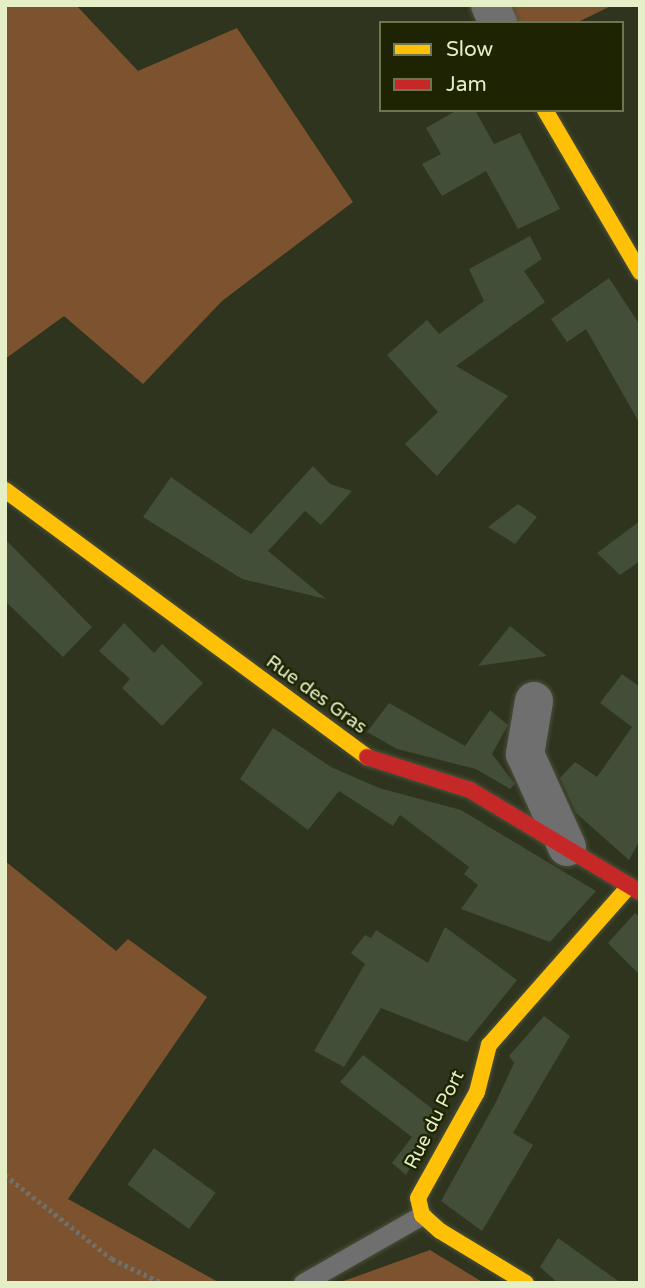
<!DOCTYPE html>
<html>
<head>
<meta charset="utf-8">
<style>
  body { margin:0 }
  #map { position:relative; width:645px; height:1288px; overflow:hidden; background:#2f341e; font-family:"Varela Round",sans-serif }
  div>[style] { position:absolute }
  .green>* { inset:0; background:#7c532e }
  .building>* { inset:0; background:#424e38; transform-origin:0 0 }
  .path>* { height:4.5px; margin-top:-2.25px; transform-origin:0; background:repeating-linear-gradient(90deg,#70706d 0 3.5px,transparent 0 7px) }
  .roads { filter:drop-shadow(0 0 2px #4b503b) drop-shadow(0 0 2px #4b503b) }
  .lane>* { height:19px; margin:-9.5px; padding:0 9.5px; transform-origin:9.5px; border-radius:9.5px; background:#706f70 }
  .street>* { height:38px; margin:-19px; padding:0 19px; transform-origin:19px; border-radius:19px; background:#706f70 }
  .slow>* { height:16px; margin:-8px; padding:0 8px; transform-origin:8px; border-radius:8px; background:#ffc107 }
  .jam>* { height:16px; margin:-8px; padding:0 8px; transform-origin:8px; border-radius:8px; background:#c62828 }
  span { translate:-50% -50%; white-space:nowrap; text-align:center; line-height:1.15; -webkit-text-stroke:5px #1e2403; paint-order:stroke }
  .street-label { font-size:19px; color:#e4efc7 }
  .frame { position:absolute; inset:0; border:7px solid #e4efc7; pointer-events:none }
  .legend { position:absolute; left:379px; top:21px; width:245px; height:91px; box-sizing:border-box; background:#1e2403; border:2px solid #6d7551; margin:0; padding:9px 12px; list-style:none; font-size:21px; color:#e4efc7 }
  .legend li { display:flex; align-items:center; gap:14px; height:35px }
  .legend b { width:35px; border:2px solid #6d7551 }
</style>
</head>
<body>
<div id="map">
  <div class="green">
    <div style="clip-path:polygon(5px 5px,76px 5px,138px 71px,237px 28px,353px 202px,222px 301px,143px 384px,64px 316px,5px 359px)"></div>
    <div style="clip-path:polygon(502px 5px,613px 5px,576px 23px,510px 23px)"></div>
    <div style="clip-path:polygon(5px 861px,116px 951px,128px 939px,207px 997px,68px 1199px,220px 1283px,5px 1283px)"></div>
    <div style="clip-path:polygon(430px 1250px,484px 1283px,338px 1283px)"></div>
  </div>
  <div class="building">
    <div style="clip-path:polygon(457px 110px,475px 110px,494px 144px,520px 133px,560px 209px,518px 229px,486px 171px,442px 196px,422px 164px,441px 154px,426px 128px)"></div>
    <div style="clip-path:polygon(530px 236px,542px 259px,524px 271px,545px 302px,456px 366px,508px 396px,437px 476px,405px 444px,438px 412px,387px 355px,427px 320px,439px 334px,484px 301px,469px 269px)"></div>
    <div style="clip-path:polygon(609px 278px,640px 325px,640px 424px,586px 329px,567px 342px,551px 319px)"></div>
    <div style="clip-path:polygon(313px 466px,330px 484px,352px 491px,321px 525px,305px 511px,268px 551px,326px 599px,242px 579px,143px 517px,171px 477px,251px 534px)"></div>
    <div style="clip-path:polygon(518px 504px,537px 517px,515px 544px,488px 527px)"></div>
    <div style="clip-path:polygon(640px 521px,640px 561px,620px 575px,597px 553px)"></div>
    <div style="clip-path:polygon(5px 539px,92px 627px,63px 657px,5px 601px)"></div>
    <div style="clip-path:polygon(124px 623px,154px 653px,162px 644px,203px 683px,162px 726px,122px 688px,130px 679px,99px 651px)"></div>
    <div style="clip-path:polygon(510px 626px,547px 656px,478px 666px)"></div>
    <div style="clip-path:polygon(622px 674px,640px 687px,640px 840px,629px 860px,576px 813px,560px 778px,575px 762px,597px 777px,632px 727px,600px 703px)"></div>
    <div style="clip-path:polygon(389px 703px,465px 746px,490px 710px,508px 725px,492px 754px,515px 784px,510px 789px,476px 769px,397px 749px,367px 732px)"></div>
    <div style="clip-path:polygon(273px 728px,331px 767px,379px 788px,461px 810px,596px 891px,550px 942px,461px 909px,478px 885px,464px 874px,469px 867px,400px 815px,393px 826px,339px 791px,308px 830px,240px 779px)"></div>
    <div style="clip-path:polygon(635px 913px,640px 917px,640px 975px,608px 943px)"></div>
    <div style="clip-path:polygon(445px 927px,517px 980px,467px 1042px,381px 1008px,344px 1067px,314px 1051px,365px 964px,351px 953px,365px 935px,371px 938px,376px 930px,428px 963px)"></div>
    <div style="clip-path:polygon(544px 1016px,570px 1036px,513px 1133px,533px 1145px,482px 1231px,441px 1201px,496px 1102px,514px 1063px,509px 1056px)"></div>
    <div style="clip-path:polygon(363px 1055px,439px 1114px,406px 1175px,392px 1163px,412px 1137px,340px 1082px)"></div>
    <div style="left:154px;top:1148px;width:76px;height:45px;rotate:36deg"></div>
    <div style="clip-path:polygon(558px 1238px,621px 1283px,558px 1283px,540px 1267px)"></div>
  </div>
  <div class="path">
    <div style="left:5px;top:1175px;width:136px;rotate:38.1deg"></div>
    <div style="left:112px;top:1259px;width:55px;rotate:25.6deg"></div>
  </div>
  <div class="roads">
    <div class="lane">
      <div style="left:303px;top:1283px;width:137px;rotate:-29.7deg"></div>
    </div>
    <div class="street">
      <div style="left:490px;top:5px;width:20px;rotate:66deg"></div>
      <div style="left:534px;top:701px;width:54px;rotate:99.6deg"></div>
      <div style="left:525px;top:754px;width:102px;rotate:65.7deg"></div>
    </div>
    <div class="slow">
      <div style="left:545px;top:110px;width:188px;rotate:59.6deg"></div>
      <div style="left:5px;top:490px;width:450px;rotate:36.4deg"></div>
      <div style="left:526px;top:1283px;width:100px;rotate:-148.8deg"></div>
      <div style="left:440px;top:1231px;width:24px;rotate:-138deg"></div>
      <div style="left:422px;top:1215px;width:17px;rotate:-103deg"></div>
      <div style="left:418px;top:1198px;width:121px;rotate:-60.9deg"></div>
      <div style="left:477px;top:1092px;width:49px;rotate:-75.7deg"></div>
      <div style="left:489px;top:1045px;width:212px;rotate:-48.6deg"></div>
    </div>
    <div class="jam">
      <div style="left:367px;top:757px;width:108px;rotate:17.8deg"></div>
      <div style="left:470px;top:790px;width:198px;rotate:31deg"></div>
    </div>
  </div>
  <div class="street-label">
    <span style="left:316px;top:695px;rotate:36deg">Rue des Gras</span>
    <span style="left:435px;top:1120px;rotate:-63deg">Rue du Port</span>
  </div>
  <div class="frame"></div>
  <ul class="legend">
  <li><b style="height:9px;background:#ffc107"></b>Slow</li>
  <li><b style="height:9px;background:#c62828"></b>Jam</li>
  </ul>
</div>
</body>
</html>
